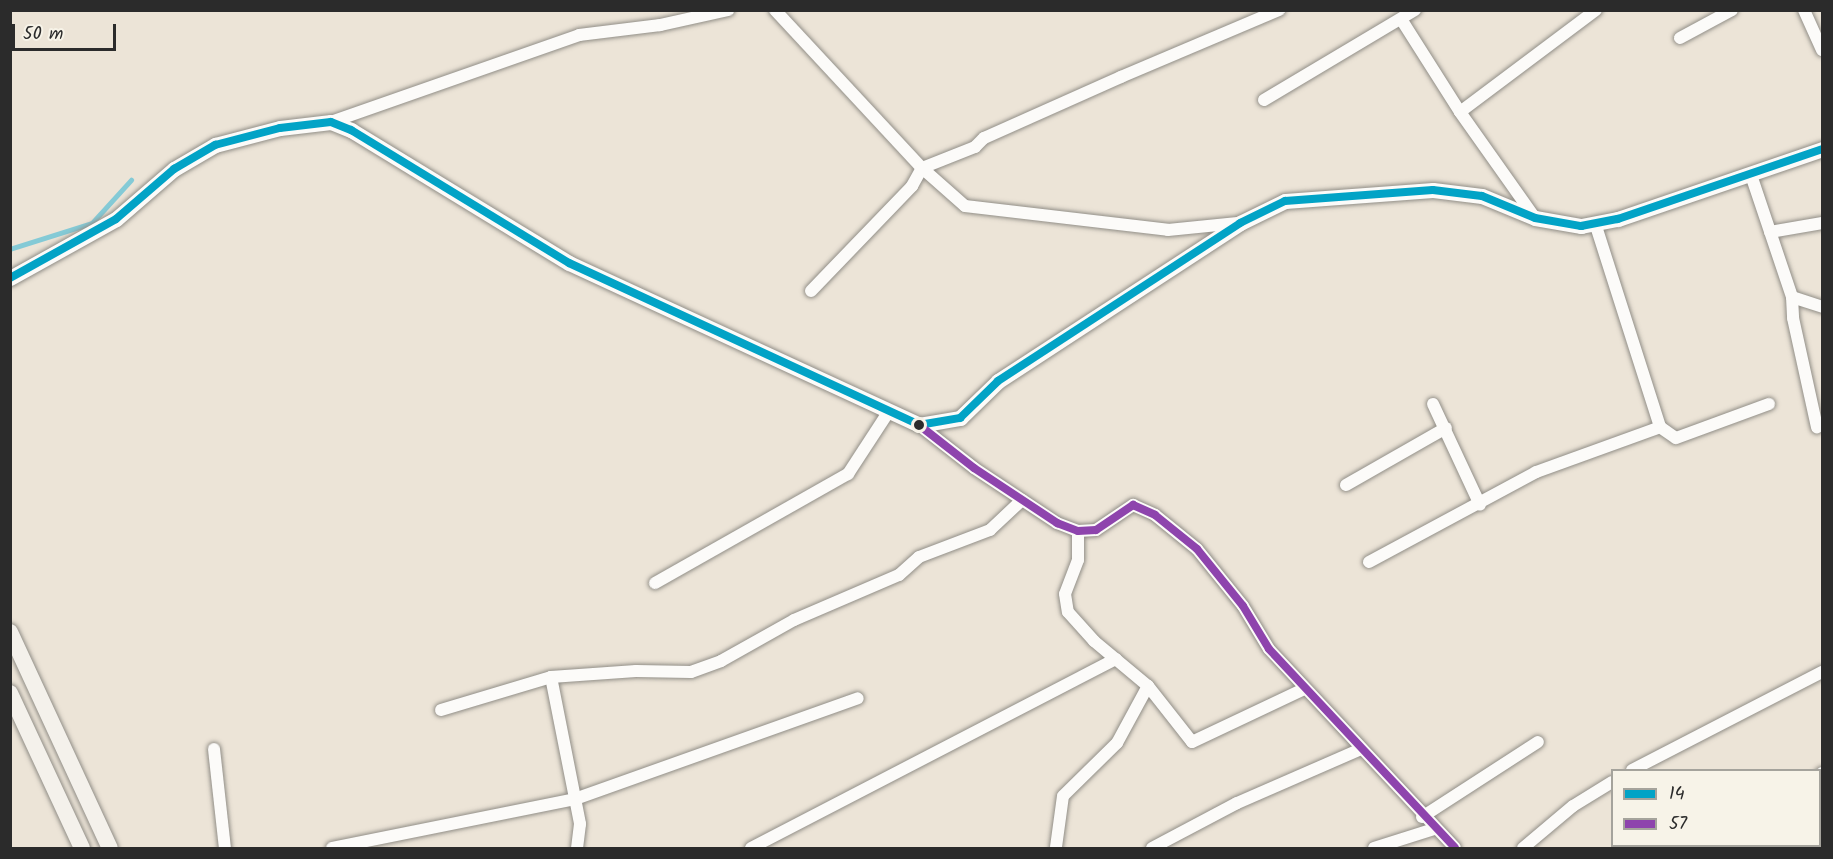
<!DOCTYPE html>
<html>
<head>
<meta charset="utf-8">
<style>
  body { margin:0 }
  #map { position:relative; width:1833px; height:859px; overflow:hidden; background:#ece4d7; font-family:Kalam,sans-serif }
  div>[style] { position:absolute }
  .stream>* { height:4.5px; margin:-2.25px; padding:0 2.25px; transform-origin:2.25px; border-radius:2.25px; background:#84cad6 }
  .roads { filter:drop-shadow(0 0 2px #918e87) drop-shadow(0 0 2px #918e87) }
  .minor>* { height:12px; margin:-6px; padding:0 6px; transform-origin:6px; border-radius:6px; background:#fcfbf9 }
  .tertiary>* { height:15px; margin:-7.5px; padding:0 7.5px; transform-origin:7.5px; border-radius:7.5px; background:#fcfbf9 }
  .secondary>* { height:16px; margin:-8px; padding:0 8px; transform-origin:8px; border-radius:8px; background:#f4f1eb }
  .bus-1>* { height:8px; margin:-4px; padding:0 4px; transform-origin:4px; border-radius:4px; background:#02a3c6 }
  .bus-2>* { height:8px; margin:-4px; padding:0 4px; transform-origin:4px; border-radius:4px; background:#8e44ad }
  .dots>* { width:16px; height:16px; translate:-50% -50%; box-sizing:border-box; border:3px solid #f7f3e8; border-radius:50% }
  span { translate:-50% -50%; white-space:nowrap; text-align:center; line-height:1.15; -webkit-text-stroke:4.5px #f7f3e8; paint-order:stroke }
  .frame { position:absolute; inset:0; border:12px solid #2b2b2b; pointer-events:none }
  .legend { position:absolute; left:1611px; top:769px; width:210px; height:78px; box-sizing:border-box; background:#f7f3e8; border:2px solid #a5a39c; margin:0; padding:8px 10px; list-style:none; font-size:18px; color:#2b2b2b }
  .legend li { display:flex; align-items:center; gap:12px; height:30px }
  .legend b { width:30px; border:2px solid #a5a39c }
  .scale { position:absolute; left:12px; top:24px; width:104px; height:27px; box-sizing:border-box; border:3px solid #2b2b2b; border-top:0; padding-left:8px; font-size:18px; line-height:21px; white-space:nowrap; color:#2b2b2b; -webkit-text-stroke:4px #f7f3e8; paint-order:stroke }
</style>
</head>
<body>
<div id="map">
  <div class="stream">
    <div style="left:10px;top:249px;width:86px;rotate:-17.6deg"></div>
    <div style="left:92px;top:223px;width:58px;rotate:-47.8deg"></div>
  </div>
  <div class="roads">
    <div class="minor">
      <div style="left:775px;top:10px;width:216px;rotate:47.1deg"></div>
      <div style="left:922px;top:168px;width:57px;rotate:41.5deg"></div>
      <div style="left:965px;top:206px;width:204px;rotate:6.7deg"></div>
      <div style="left:1168px;top:230px;width:70px;rotate:-5.7deg"></div>
      <div style="left:1804px;top:10px;width:44px;rotate:65.8deg"></div>
      <div style="left:1401px;top:19px;width:110px;rotate:57.6deg"></div>
      <div style="left:1460px;top:112px;width:130px;rotate:54.7deg"></div>
      <div style="left:1680px;top:38px;width:59px;rotate:-28.3deg"></div>
      <div style="left:1264px;top:100px;width:176px;rotate:-30.8deg"></div>
      <div style="left:1460px;top:112px;width:170px;rotate:-36.9deg"></div>
      <div style="left:331px;top:122px;width:263px;rotate:-19.3deg"></div>
      <div style="left:579px;top:35px;width:82px;rotate:-7deg"></div>
      <div style="left:660px;top:25px;width:70px;rotate:-12.4deg"></div>
      <div style="left:1751px;top:175px;width:129px;rotate:71.4deg"></div>
      <div style="left:1792px;top:297px;width:32px;rotate:18deg"></div>
      <div style="left:1595px;top:223px;width:214px;rotate:72.3deg"></div>
      <div style="left:1660px;top:427px;width:19px;rotate:35deg"></div>
      <div style="left:1676px;top:438px;width:99px;rotate:-20.1deg"></div>
      <div style="left:1770px;top:232px;width:53px;rotate:-9.8deg"></div>
      <div style="left:811px;top:291px;width:146px;rotate:-46.1deg"></div>
      <div style="left:912px;top:186px;width:21px;rotate:-61deg"></div>
      <div style="left:922px;top:168px;width:57px;rotate:-21.6deg"></div>
      <div style="left:975px;top:147px;width:13px;rotate:-45deg"></div>
      <div style="left:984px;top:138px;width:150px;rotate:-24deg"></div>
      <div style="left:1121px;top:77px;width:172px;rotate:-23deg"></div>
      <div style="left:1792px;top:297px;width:21px;rotate:87deg"></div>
      <div style="left:1793px;top:318px;width:112px;rotate:77.6deg"></div>
      <div style="left:1433px;top:404px;width:111px;rotate:65deg"></div>
      <div style="left:919px;top:425px;width:70px;rotate:38deg"></div>
      <div style="left:974px;top:468px;width:100px;rotate:33.5deg"></div>
      <div style="left:1057px;top:523px;width:22px;rotate:21deg"></div>
      <div style="left:1078px;top:531px;width:18px;rotate:-3deg"></div>
      <div style="left:1096px;top:530px;width:45px;rotate:-34deg"></div>
      <div style="left:1133px;top:505px;width:24px;rotate:24deg"></div>
      <div style="left:1155px;top:515px;width:54px;rotate:39deg"></div>
      <div style="left:1197px;top:549px;width:73px;rotate:51.1deg"></div>
      <div style="left:1243px;top:606px;width:50px;rotate:58.8deg"></div>
      <div style="left:1269px;top:649px;width:272px;rotate:46.9deg"></div>
      <div style="left:1346px;top:485px;width:115px;rotate:-29.7deg"></div>
      <div style="left:1078px;top:531px;width:29px;rotate:90deg"></div>
      <div style="left:1078px;top:560px;width:36px;rotate:111deg"></div>
      <div style="left:1065px;top:594px;width:18px;rotate:81deg"></div>
      <div style="left:1068px;top:612px;width:39px;rotate:48deg"></div>
      <div style="left:1094px;top:641px;width:70px;rotate:39.8deg"></div>
      <div style="left:1148px;top:686px;width:71px;rotate:51.8deg"></div>
      <div style="left:1192px;top:742px;width:124px;rotate:-25.3deg"></div>
      <div style="left:1369px;top:562px;width:190px;rotate:-28.3deg"></div>
      <div style="left:1536px;top:472px;width:132px;rotate:-19.9deg"></div>
      <div style="left:655px;top:583px;width:222px;rotate:-29.5deg"></div>
      <div style="left:848px;top:474px;width:75px;rotate:-56.9deg"></div>
      <div style="left:551px;top:677px;width:150px;rotate:78.8deg"></div>
      <div style="left:580px;top:824px;width:24px;rotate:97deg"></div>
      <div style="left:441px;top:710px;width:115px;rotate:-16.7deg"></div>
      <div style="left:551px;top:677px;width:85px;rotate:-4deg"></div>
      <div style="left:636px;top:671px;width:55px;rotate:1deg"></div>
      <div style="left:691px;top:672px;width:32px;rotate:-20deg"></div>
      <div style="left:721px;top:661px;width:84px;rotate:-29.3deg"></div>
      <div style="left:794px;top:620px;width:114px;rotate:-23.2deg"></div>
      <div style="left:899px;top:575px;width:27px;rotate:-42deg"></div>
      <div style="left:919px;top:557px;width:76px;rotate:-20.8deg"></div>
      <div style="left:990px;top:530px;width:44px;rotate:-43.2deg"></div>
      <div style="left:214px;top:749px;width:100px;rotate:83.7deg"></div>
      <div style="left:1632px;top:770px;width:214px;rotate:-27.3deg"></div>
      <div style="left:1820px;top:775px;width:3px;rotate:-45deg"></div>
      <div style="left:1422px;top:817px;width:138px;rotate:-32.9deg"></div>
      <div style="left:1056px;top:847px;width:51px;rotate:-82.2deg"></div>
      <div style="left:1063px;top:796px;width:76px;rotate:-44.5deg"></div>
      <div style="left:1117px;top:743px;width:65px;rotate:-61.5deg"></div>
      <div style="left:332px;top:848px;width:248px;rotate:-11.4deg"></div>
      <div style="left:575px;top:799px;width:300px;rotate:-19.6deg"></div>
      <div style="left:751px;top:848px;width:411px;rotate:-27.4deg"></div>
      <div style="left:1152px;top:848px;width:96px;rotate:-27.9deg"></div>
      <div style="left:1237px;top:803px;width:133px;rotate:-23.5deg"></div>
      <div style="left:1374px;top:848px;width:63px;rotate:-17.6deg"></div>
      <div style="left:1523px;top:848px;width:65px;rotate:-40deg"></div>
      <div style="left:1573px;top:806px;width:46px;rotate:-31.6deg"></div>
      <div style="left:1672px;top:848px;width:5px;rotate:-22deg"></div>
    </div>
    <div class="tertiary">
      <div style="left:10px;top:278px;width:121px;rotate:-29.1deg"></div>
      <div style="left:116px;top:219px;width:77px;rotate:-40.8deg"></div>
      <div style="left:174px;top:169px;width:48px;rotate:-30.3deg"></div>
      <div style="left:215px;top:145px;width:67px;rotate:-14.7deg"></div>
      <div style="left:280px;top:128px;width:51px;rotate:-6.7deg"></div>
      <div style="left:331px;top:122px;width:22px;rotate:22deg"></div>
      <div style="left:351px;top:130px;width:255px;rotate:31.4deg"></div>
      <div style="left:569px;top:263px;width:386px;rotate:24.8deg"></div>
      <div style="left:919px;top:425px;width:42px;rotate:-9.7deg"></div>
      <div style="left:960px;top:418px;width:53px;rotate:-44.2deg"></div>
      <div style="left:998px;top:381px;width:289px;rotate:-33.1deg"></div>
      <div style="left:1240px;top:223px;width:50px;rotate:-26.1deg"></div>
      <div style="left:1285px;top:201px;width:148px;rotate:-4.3deg"></div>
      <div style="left:1433px;top:190px;width:49px;rotate:7deg"></div>
      <div style="left:1482px;top:196px;width:57px;rotate:22.5deg"></div>
      <div style="left:1535px;top:218px;width:47px;rotate:9.9deg"></div>
      <div style="left:1581px;top:226px;width:38px;rotate:-11deg"></div>
      <div style="left:1618px;top:219px;width:216px;rotate:-18.9deg"></div>
    </div>
    <div class="secondary">
      <div style="left:10px;top:632px;width:238px;rotate:65.2deg"></div>
      <div style="left:10px;top:693px;width:171px;rotate:65.1deg"></div>
    </div>
  </div>
  <div class="bus-1">
    <div style="left:10px;top:278px;width:121px;rotate:-29.1deg"></div>
    <div style="left:116px;top:219px;width:77px;rotate:-40.8deg"></div>
    <div style="left:174px;top:169px;width:48px;rotate:-30.3deg"></div>
    <div style="left:215px;top:145px;width:67px;rotate:-14.7deg"></div>
    <div style="left:280px;top:128px;width:51px;rotate:-6.7deg"></div>
    <div style="left:331px;top:122px;width:22px;rotate:22deg"></div>
    <div style="left:351px;top:130px;width:255px;rotate:31.4deg"></div>
    <div style="left:569px;top:263px;width:386px;rotate:24.8deg"></div>
    <div style="left:919px;top:425px;width:42px;rotate:-9.7deg"></div>
    <div style="left:960px;top:418px;width:53px;rotate:-44.2deg"></div>
    <div style="left:998px;top:381px;width:289px;rotate:-33.1deg"></div>
    <div style="left:1240px;top:223px;width:50px;rotate:-26.1deg"></div>
    <div style="left:1285px;top:201px;width:148px;rotate:-4.3deg"></div>
    <div style="left:1433px;top:190px;width:49px;rotate:7deg"></div>
    <div style="left:1482px;top:196px;width:57px;rotate:22.5deg"></div>
    <div style="left:1535px;top:218px;width:47px;rotate:9.9deg"></div>
    <div style="left:1581px;top:226px;width:38px;rotate:-11deg"></div>
    <div style="left:1618px;top:219px;width:216px;rotate:-18.9deg"></div>
  </div>
  <div class="bus-2">
    <div style="left:919px;top:425px;width:70px;rotate:38deg"></div>
    <div style="left:974px;top:468px;width:100px;rotate:33.5deg"></div>
    <div style="left:1057px;top:523px;width:22px;rotate:21deg"></div>
    <div style="left:1078px;top:531px;width:18px;rotate:-3deg"></div>
    <div style="left:1096px;top:530px;width:45px;rotate:-34deg"></div>
    <div style="left:1133px;top:505px;width:24px;rotate:24deg"></div>
    <div style="left:1155px;top:515px;width:54px;rotate:39deg"></div>
    <div style="left:1197px;top:549px;width:73px;rotate:51.1deg"></div>
    <div style="left:1243px;top:606px;width:50px;rotate:58.8deg"></div>
    <div style="left:1269px;top:649px;width:272px;rotate:46.9deg"></div>
  </div>
  <div class="dots">
    <div style="left:919px;top:425px;background:#2b2b2b"></div>
  </div>
  <div class="frame"></div>
  <ul class="legend">
  <li><b style="height:8px;background:#02a3c6"></b>14</li>
  <li><b style="height:8px;background:#8e44ad"></b>57</li>
  </ul>
  <div class="scale">50 m</div>
</div>
</body>
</html>
